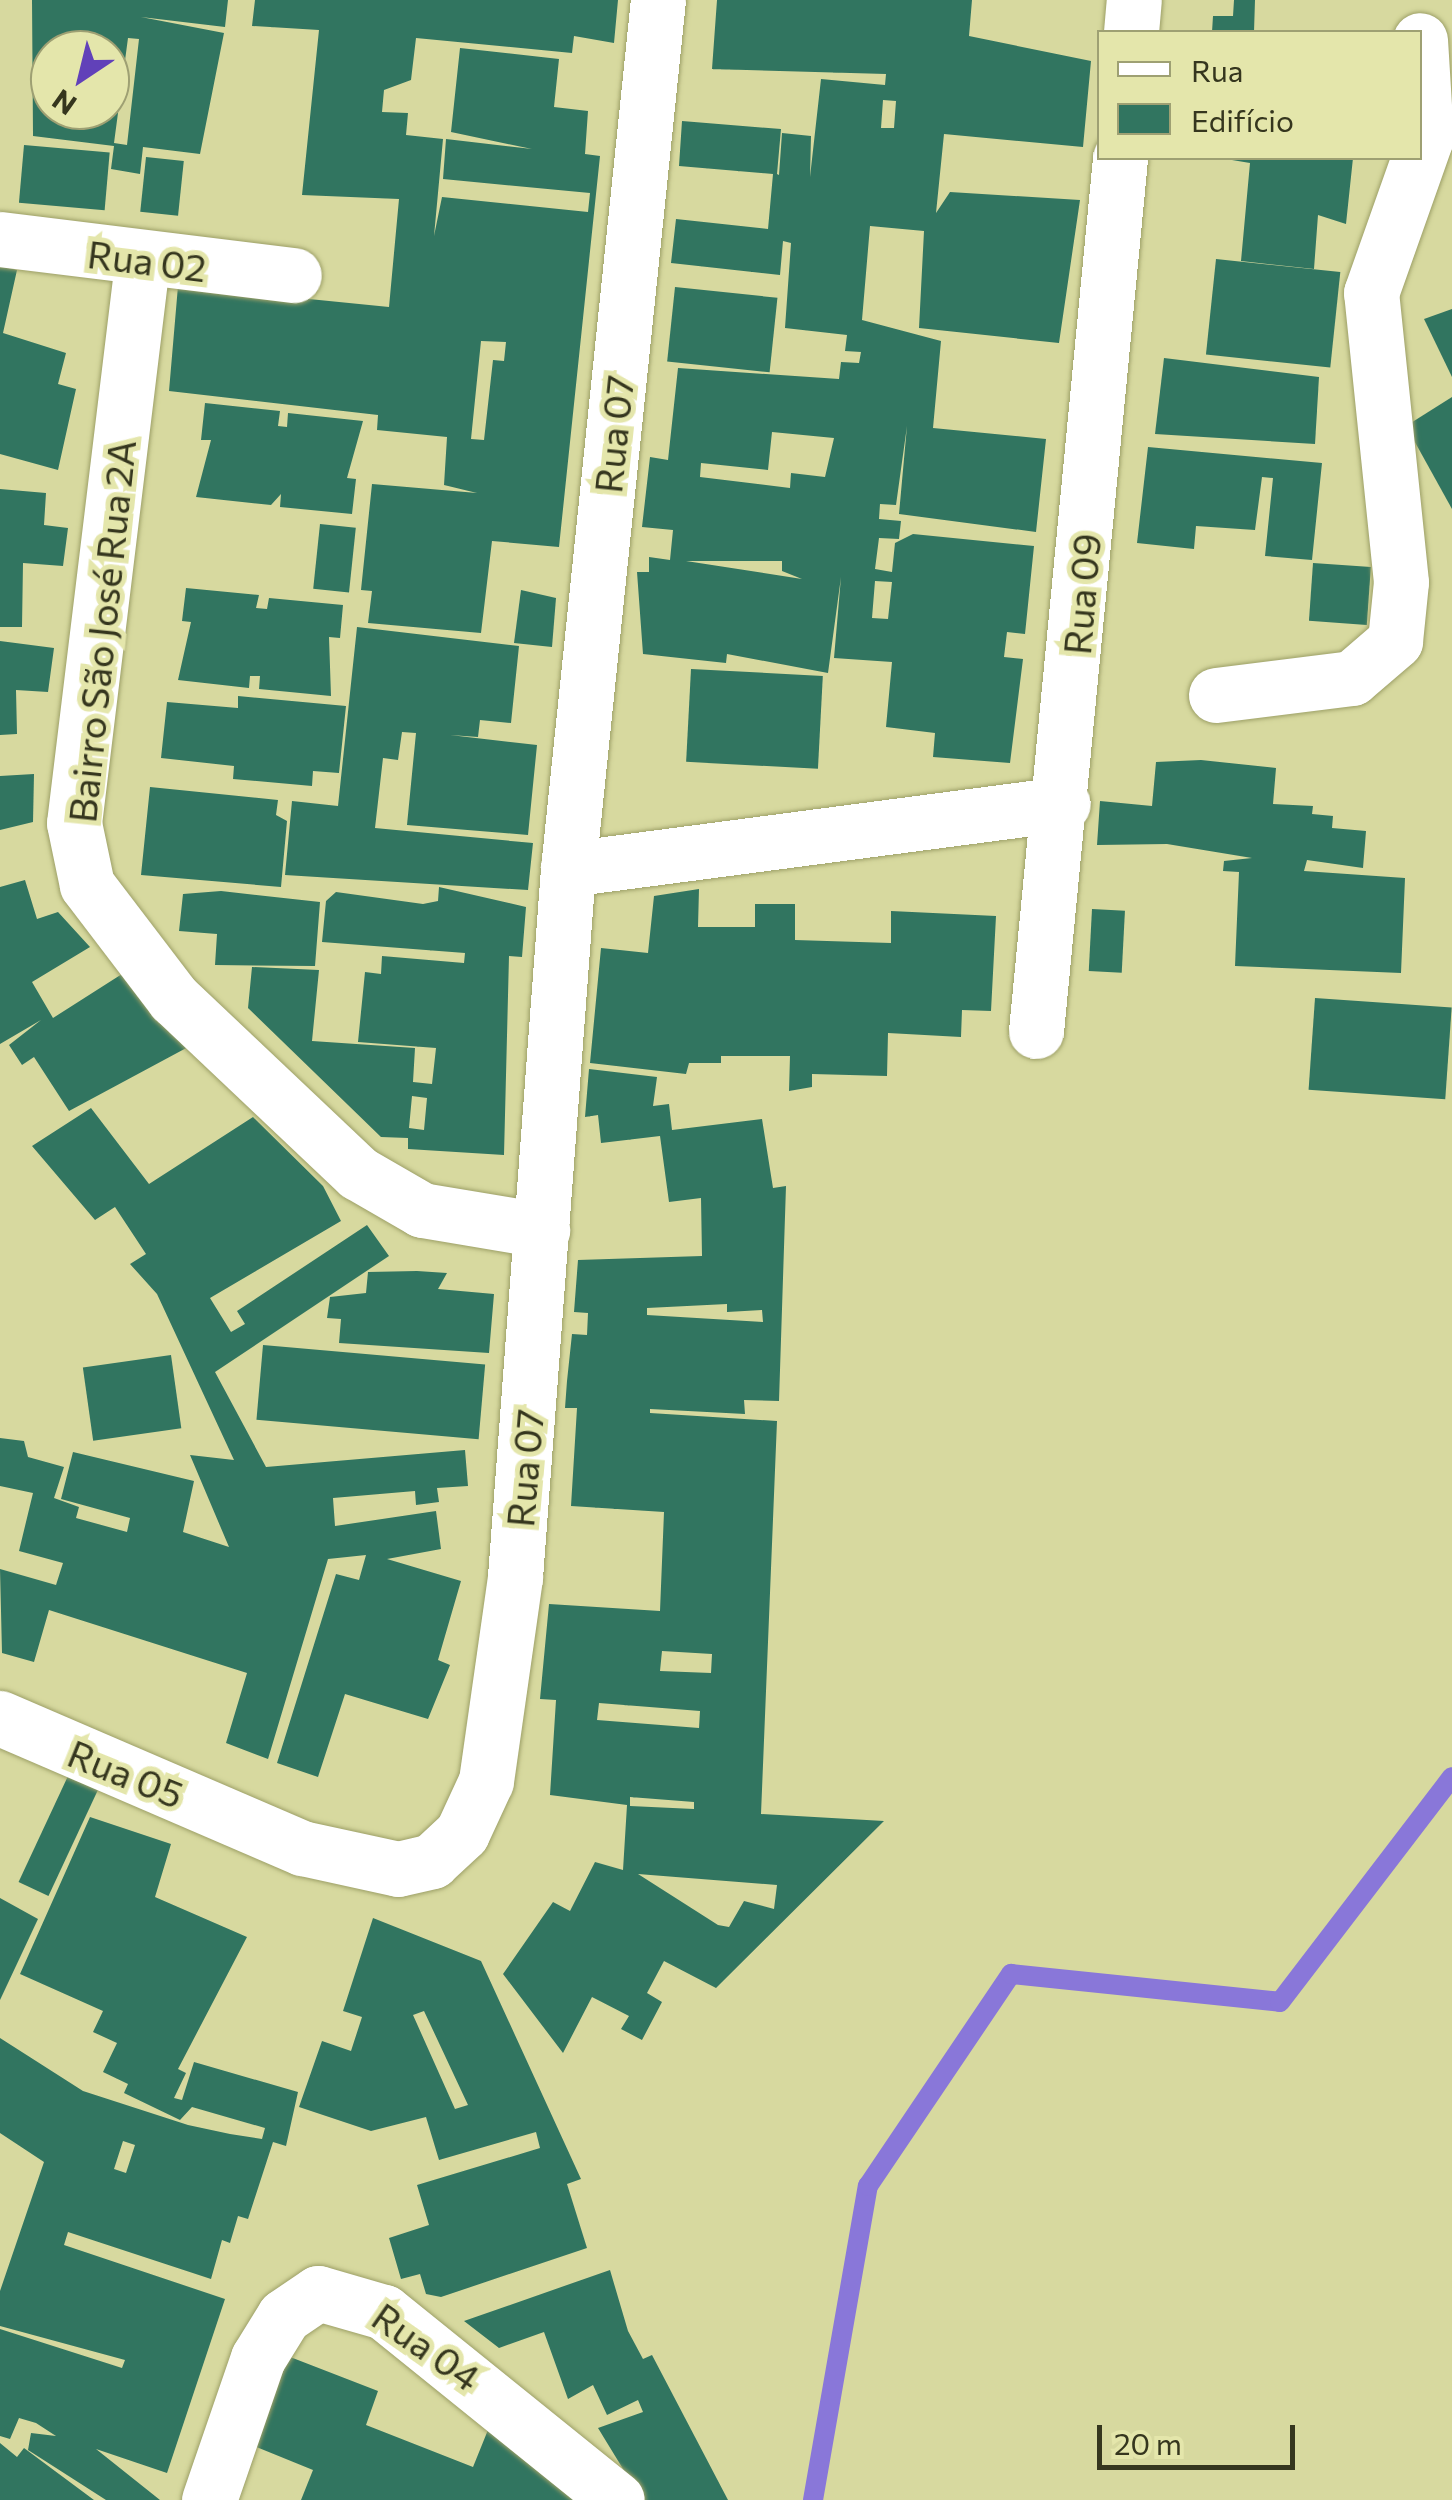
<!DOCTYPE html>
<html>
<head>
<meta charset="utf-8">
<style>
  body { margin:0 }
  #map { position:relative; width:1452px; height:2500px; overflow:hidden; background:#d7d99f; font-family:Commissioner,sans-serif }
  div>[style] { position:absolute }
  .stream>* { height:20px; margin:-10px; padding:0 10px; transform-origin:10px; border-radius:10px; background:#8977d9 }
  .building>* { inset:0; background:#317560; transform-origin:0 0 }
  .roads { filter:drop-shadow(0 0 2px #9da067) drop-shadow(0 0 2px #9da067) }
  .minor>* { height:55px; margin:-27.5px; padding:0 27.5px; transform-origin:27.5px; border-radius:27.5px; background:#fff }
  span { translate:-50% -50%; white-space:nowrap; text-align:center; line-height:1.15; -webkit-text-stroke:10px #e4e6ab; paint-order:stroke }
  .street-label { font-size:38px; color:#35361e }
  .legend { position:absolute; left:1097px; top:30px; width:325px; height:130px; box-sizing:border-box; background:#e4e6ab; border:2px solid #9ea073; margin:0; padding:12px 18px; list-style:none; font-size:30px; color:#35361e }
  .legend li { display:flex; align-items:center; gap:20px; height:50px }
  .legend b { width:50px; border:2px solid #9ea073 }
  .north { position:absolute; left:30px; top:30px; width:100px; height:100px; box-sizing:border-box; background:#e4e6ab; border:2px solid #9ea073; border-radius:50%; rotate:215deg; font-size:28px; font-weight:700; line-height:40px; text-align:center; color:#35361e }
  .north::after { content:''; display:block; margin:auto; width:35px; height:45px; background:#6141b9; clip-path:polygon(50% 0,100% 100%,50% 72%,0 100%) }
  .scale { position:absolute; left:1097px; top:2425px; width:198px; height:45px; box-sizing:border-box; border:5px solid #35361e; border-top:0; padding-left:12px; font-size:30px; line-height:35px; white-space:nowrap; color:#35361e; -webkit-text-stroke:8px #e4e6ab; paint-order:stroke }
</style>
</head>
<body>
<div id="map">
  <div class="stream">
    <div style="left:813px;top:2500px;width:319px;rotate:-80.1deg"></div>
    <div style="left:868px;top:2186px;width:256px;rotate:-56deg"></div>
    <div style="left:1011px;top:1974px;width:270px;rotate:5.9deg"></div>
    <div style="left:1280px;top:2002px;width:283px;rotate:-52.6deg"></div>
  </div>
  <div class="building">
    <div style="clip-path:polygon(evenodd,32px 0,228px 0,225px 27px,141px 17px,224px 33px,200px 154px,143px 147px,140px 174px,111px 169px,114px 146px,33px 136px,32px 0,128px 38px,139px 39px,127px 145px,114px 143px,128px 38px,32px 0,50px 50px,110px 50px,110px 110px,50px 110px,50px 50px)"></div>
    <div style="clip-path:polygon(evenodd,255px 0,618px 0,614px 43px,574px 36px,572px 53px,416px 38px,411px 80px,384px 90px,382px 112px,408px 113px,406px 135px,443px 139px,434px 236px,442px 197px,588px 212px,590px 193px,443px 179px,446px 139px,532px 149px,451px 132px,460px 48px,559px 59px,554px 107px,588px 111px,585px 154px,600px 156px,559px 547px,492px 541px,481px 633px,368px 623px,372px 591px,361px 590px,372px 484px,477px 493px,444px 485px,447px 437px,377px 430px,378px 415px,169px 391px,178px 286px,389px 307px,399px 199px,302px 195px,319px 30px,252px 26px,255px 0,481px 341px,506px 342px,504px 361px,493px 360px,484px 440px,471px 439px,481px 341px)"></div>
    <div style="clip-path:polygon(evenodd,717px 0,972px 0,969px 36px,1091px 61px,1083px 147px,944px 134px,936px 213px,950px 192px,1080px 200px,1059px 343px,919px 328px,924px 231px,870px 226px,862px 320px,941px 341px,933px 428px,1046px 439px,1036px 532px,899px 514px,907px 426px,896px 505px,880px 504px,879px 519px,901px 521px,899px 539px,879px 538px,875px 569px,892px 572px,895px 543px,913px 534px,1034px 546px,1025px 634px,1007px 632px,1004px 657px,1023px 659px,1010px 763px,933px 757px,935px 733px,886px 727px,892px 662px,834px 658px,841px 577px,828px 673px,727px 654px,726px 663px,643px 654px,637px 572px,649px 572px,649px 557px,670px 560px,673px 530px,642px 527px,650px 457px,668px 460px,678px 368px,839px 379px,841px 362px,859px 363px,861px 352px,845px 351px,847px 335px,785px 328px,791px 243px,783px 241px,780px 275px,671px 263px,676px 219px,768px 229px,773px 174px,679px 166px,682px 121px,781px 129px,777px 174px,779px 175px,782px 133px,811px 136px,810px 177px,821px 79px,885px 85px,886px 74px,712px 69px,717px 0,883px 100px,896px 101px,894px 128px,881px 128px,883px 100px,717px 0,772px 432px,834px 438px,825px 477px,791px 473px,790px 488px,700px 477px,701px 463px,768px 470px,772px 432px,717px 0,686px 561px,782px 561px,782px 571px,802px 579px,686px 561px,717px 0,875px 581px,892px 582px,888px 619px,872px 618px,875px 581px)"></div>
    <div style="clip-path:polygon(1234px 0,1255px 0,1254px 32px,1212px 32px,1213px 16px,1233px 16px)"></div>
    <div style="left:24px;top:145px;width:86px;height:58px;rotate:5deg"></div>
    <div style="left:146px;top:157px;width:38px;height:55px;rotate:6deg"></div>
    <div style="clip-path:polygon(1220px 158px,1353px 158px,1346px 224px,1318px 215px,1314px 269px,1241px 261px,1250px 163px)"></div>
    <div style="left:1216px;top:259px;width:125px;height:96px;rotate:6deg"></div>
    <div style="clip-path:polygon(0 266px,17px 270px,3px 333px,66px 353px,58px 384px,76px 389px,58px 470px,0 454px)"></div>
    <div style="left:675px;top:287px;width:103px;height:75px;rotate:6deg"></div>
    <div style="clip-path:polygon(1452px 309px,1452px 377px,1424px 319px)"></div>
    <div style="clip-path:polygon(1164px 358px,1319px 377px,1315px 444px,1155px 434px)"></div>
    <div style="clip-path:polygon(1452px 397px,1452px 509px,1406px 426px)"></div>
    <div style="clip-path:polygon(205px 403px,280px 411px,278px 426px,287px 427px,288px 413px,363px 421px,347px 478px,356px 479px,352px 514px,280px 507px,281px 494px,271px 505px,196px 497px,211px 440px,201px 440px)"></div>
    <div style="clip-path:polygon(1148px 447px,1322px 463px,1312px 560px,1265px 556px,1273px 478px,1262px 477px,1255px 530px,1196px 526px,1194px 549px,1137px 543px)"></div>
    <div style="clip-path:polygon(0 489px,46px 493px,44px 525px,68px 528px,63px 566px,23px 563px,22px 627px,0 627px)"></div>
    <div style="left:320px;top:524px;width:36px;height:65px;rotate:6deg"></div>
    <div style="left:1313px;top:563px;width:58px;height:58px;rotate:4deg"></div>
    <div style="clip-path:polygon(186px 588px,259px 595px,256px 608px,267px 609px,269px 598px,343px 605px,340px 638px,329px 637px,331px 696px,259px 689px,260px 676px,250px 676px,249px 688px,178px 680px,191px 622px,182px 621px)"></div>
    <div style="clip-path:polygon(521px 590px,556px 598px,552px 647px,514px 643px)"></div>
    <div style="clip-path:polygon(357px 627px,519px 646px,511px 723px,480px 720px,478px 737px,450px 735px,537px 745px,528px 835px,407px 825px,416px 733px,402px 732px,398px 760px,383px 758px,375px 828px,533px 843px,528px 890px,285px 875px,292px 801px,338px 806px)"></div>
    <div style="clip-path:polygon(0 641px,54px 648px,48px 692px,16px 690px,17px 734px,0 735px)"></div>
    <div style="left:691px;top:669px;width:132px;height:93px;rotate:3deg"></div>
    <div style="clip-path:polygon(238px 696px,346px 706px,339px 773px,313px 771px,312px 786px,233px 779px,234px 766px,161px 758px,167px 702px,238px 708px)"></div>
    <div style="clip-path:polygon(1201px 760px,1276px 768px,1273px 804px,1313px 806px,1312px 814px,1333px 816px,1332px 828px,1366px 831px,1363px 868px,1307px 860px,1304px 871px,1405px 878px,1401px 973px,1235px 966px,1239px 872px,1223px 871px,1224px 861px,1252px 858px,1167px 844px,1097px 845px,1100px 801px,1152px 806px,1156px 762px)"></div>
    <div style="clip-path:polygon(34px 774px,33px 822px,0 830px,0 776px)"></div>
    <div style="clip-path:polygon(150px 787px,278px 800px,276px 815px,287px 821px,281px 887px,141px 875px)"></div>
    <div style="clip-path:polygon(25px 880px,37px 919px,58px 912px,90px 947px,32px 982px,53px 1018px,122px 974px,190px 1046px,69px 1111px,34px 1057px,22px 1065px,9px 1045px,41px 1020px,0 1044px,0 887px)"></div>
    <div style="clip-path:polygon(evenodd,439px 887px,526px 907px,522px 957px,509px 956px,504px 1155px,408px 1149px,408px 1138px,381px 1137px,248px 1008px,252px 967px,319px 970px,312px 1041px,415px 1048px,413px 1082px,432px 1084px,436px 1048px,358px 1042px,365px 972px,381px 974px,382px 956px,464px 963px,465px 953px,322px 942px,326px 901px,336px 892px,423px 904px,438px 901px,439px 887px,412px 1096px,427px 1098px,424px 1130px,409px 1128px,412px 1096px)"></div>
    <div style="clip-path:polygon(699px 889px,698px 927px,755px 927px,755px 904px,795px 904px,795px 940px,891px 943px,891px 911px,996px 916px,991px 1011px,962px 1010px,961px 1037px,888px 1033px,887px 1076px,812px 1074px,812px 1087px,789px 1091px,790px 1056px,721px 1056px,721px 1063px,689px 1063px,686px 1074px,590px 1063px,601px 948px,648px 953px,654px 896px)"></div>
    <div style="clip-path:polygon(221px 891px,320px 902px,315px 966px,215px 965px,217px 934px,179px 931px,183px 894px)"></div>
    <div style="left:1092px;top:909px;width:33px;height:62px;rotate:3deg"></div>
    <div style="left:1315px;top:998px;width:137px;height:92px;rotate:4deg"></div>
    <div style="clip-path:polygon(evenodd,589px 1069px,657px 1077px,653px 1106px,669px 1104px,672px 1130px,762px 1119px,773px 1188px,786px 1186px,779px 1401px,744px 1400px,745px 1414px,650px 1409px,650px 1413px,777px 1421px,761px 1814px,884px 1821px,716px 1988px,664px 1961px,647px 1993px,662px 2002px,642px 2040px,621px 2029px,629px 2016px,592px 1997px,563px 2053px,503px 1974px,553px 1902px,570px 1911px,595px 1862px,623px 1870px,627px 1805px,550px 1795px,556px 1700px,540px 1699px,549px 1604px,660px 1611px,664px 1512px,571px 1506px,577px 1408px,565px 1408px,567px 1381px,572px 1334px,587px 1335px,588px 1313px,574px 1312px,578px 1260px,702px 1256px,701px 1198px,669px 1202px,660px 1136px,601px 1143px,598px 1115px,585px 1117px,589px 1069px,727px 1304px,727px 1312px,762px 1310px,763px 1322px,647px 1315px,647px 1308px,727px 1304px,589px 1069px,662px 1651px,712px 1654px,711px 1673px,660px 1671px,662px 1651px,589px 1069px,599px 1703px,700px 1711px,699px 1728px,597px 1720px,599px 1703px,589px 1069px,630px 1797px,694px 1802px,694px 1809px,630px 1806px,630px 1797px,589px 1069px,638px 1874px,777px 1885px,774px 1909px,744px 1901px,729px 1927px,718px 1925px,638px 1874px)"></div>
    <div style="clip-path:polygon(91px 1108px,149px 1184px,253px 1117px,323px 1186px,341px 1221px,210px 1298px,231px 1332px,245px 1324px,237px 1311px,367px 1225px,389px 1256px,215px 1372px,266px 1467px,465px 1450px,468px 1486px,437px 1488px,439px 1502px,416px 1505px,415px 1491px,333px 1498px,335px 1526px,436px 1511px,441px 1549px,387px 1559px,461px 1581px,438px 1660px,450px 1665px,428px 1719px,345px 1694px,318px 1777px,277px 1763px,336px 1574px,359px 1580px,366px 1555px,328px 1559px,268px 1759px,226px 1743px,247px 1673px,49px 1610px,34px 1662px,2px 1653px,0 1569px,56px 1585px,63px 1563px,19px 1551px,33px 1493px,0 1486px,0 1438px,24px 1441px,28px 1457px,64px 1467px,54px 1498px,79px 1507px,76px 1518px,127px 1532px,130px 1518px,61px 1499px,73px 1452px,194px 1481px,183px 1532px,229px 1547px,190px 1455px,234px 1460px,157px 1294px,130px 1264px,146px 1254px,115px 1207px,95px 1220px,32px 1146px)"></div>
    <div style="clip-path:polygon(417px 1271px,447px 1273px,438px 1289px,494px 1294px,489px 1353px,339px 1343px,341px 1319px,327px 1318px,330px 1297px,366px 1293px,368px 1272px)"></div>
    <div style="left:263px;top:1345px;width:223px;height:75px;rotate:5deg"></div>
    <div style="left:171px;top:1355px;width:74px;height:89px;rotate:82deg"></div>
    <div style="left:68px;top:1776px;width:33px;height:117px;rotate:25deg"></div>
    <div style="clip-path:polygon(evenodd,90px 1817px,171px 1844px,155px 1897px,247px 1937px,178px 2069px,186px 2073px,174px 2098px,182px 2100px,194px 2062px,298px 2092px,286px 2146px,273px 2142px,248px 2219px,238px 2216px,230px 2243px,222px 2240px,211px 2279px,68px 2232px,64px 2245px,225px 2299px,167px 2473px,96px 2449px,160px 2500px,106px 2500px,28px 2450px,31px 2433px,56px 2436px,36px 2423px,19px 2418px,10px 2439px,0 2436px,0 2329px,122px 2368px,125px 2360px,0 2326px,0 2291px,44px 2162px,0 2133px,0 2038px,83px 2091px,188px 2125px,230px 2134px,262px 2139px,265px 2128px,192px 2107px,180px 2120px,124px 2093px,128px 2084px,103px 2072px,117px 2043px,93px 2032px,103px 2011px,20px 1974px,90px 1817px,123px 2141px,135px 2145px,126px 2173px,114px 2169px,123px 2141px)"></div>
    <div style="clip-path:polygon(0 1898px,38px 1919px,0 2000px)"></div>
    <div style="clip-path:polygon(evenodd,373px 1918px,481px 1961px,581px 2179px,567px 2184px,587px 2248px,441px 2297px,426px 2294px,420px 2274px,401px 2279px,389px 2238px,429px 2225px,417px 2185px,540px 2148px,536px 2132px,439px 2160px,426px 2117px,371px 2131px,299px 2107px,322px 2041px,351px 2051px,362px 2017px,343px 2011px,373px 1918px,424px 2011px,468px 2105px,455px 2109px,413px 2015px,424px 2011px)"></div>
    <div style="clip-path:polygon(610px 2270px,628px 2331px,643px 2359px,652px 2355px,728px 2500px,642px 2500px,598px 2428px,643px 2412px,638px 2400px,607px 2415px,593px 2385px,568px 2399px,544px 2332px,499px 2348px,464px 2321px)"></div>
    <div style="clip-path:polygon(285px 2355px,378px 2391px,366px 2425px,473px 2467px,492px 2420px,602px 2500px,301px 2500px,313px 2470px,249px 2444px)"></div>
    <div style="clip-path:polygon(0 2443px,17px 2457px,24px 2448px,94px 2500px,0 2500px)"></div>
  </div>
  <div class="roads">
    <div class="minor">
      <div style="left:1131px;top:32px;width:32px;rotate:-85deg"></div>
      <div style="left:0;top:239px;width:296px;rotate:7deg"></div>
      <div style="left:142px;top:263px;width:564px;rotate:96.92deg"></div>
      <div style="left:74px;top:823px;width:63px;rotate:78.2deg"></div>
      <div style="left:87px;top:885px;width:143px;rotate:52.7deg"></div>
      <div style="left:174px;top:999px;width:253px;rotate:43.4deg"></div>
      <div style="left:358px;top:1173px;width:74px;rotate:30deg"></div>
      <div style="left:422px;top:1210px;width:122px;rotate:9.5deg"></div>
      <div style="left:1216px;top:695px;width:137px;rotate:-7.1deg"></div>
      <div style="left:1352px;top:678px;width:57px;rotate:-40.7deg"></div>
      <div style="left:1395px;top:641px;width:59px;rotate:-84.2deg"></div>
      <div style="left:1401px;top:582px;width:291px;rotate:-95.9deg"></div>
      <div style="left:1371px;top:293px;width:164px;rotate:-70.5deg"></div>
      <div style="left:1426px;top:138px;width:98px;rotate:-93.5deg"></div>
      <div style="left:568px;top:869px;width:499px;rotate:-7.5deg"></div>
      <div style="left:1036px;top:1031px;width:877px;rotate:-84.5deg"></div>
      <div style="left:0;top:1718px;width:329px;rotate:23.3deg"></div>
      <div style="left:302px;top:1848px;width:98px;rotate:12.3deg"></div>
      <div style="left:398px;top:1869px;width:35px;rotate:-13deg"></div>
      <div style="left:432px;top:1861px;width:41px;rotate:-43deg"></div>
      <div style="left:462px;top:1833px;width:57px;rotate:-65.2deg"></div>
      <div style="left:486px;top:1781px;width:206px;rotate:-81.9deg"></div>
      <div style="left:515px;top:1577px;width:710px;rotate:-85.72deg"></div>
      <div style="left:568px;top:869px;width:874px;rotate:-84.09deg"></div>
      <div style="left:209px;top:2500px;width:150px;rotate:-71deg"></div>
      <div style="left:258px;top:2358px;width:49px;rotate:-58.2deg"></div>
      <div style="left:284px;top:2316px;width:41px;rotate:-34.1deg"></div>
      <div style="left:318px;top:2293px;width:69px;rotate:16.1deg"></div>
      <div style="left:384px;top:2312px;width:299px;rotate:38.9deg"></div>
    </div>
  </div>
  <div class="street-label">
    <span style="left:147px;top:260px;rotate:7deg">Rua 02</span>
    <span style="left:613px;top:434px;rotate:-84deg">Rua 07</span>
    <span style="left:1081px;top:594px;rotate:-85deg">Rua 09</span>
    <span style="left:101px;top:631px;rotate:-84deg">Bairro São José Rua 2A</span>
    <span style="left:524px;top:1468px;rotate:-85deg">Rua 07</span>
    <span style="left:126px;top:1773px;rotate:22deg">Rua 05</span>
    <span style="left:427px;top:2346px;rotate:35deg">Rua 04</span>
  </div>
  <ul class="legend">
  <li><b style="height:12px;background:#fff"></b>Rua</li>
  <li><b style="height:28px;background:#317560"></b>Edifício</li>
  </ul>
  <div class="north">N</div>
  <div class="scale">20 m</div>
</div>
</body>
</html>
